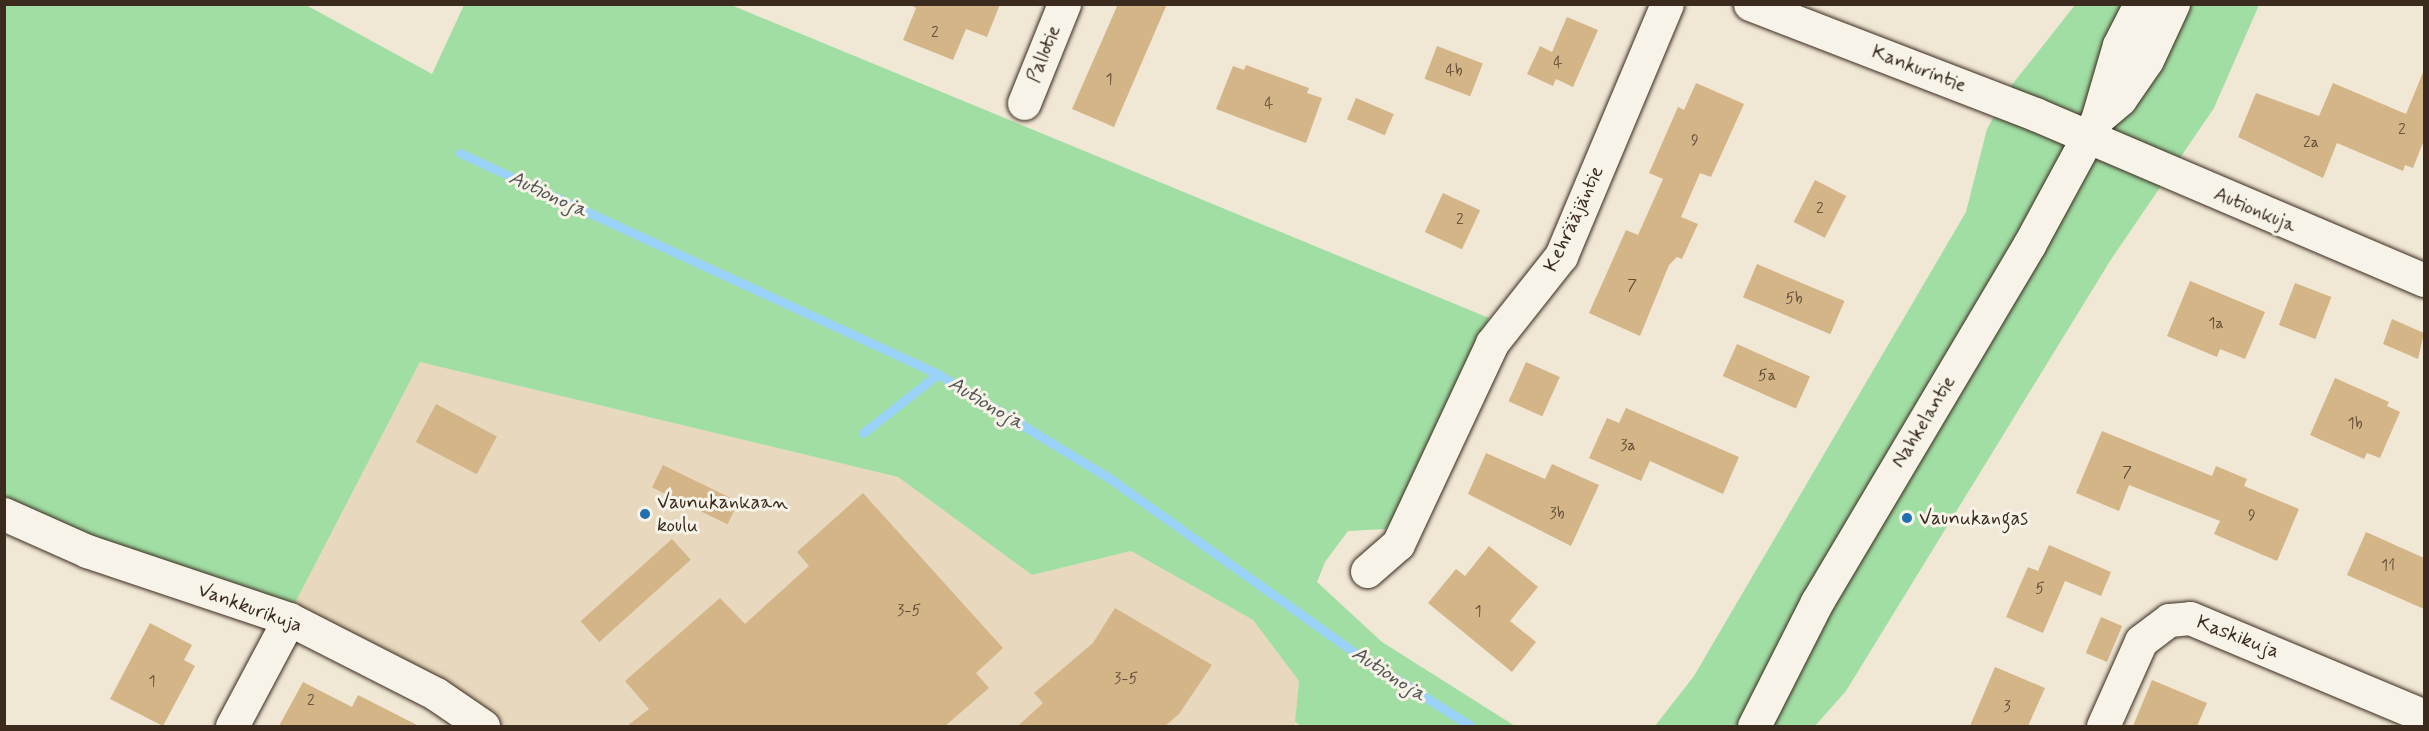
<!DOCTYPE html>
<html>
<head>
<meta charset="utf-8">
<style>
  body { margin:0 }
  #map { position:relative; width:2429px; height:731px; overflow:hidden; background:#f0e7d5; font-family:Mynerve,sans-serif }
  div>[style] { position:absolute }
  .built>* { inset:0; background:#e8d8be }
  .green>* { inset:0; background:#a1dea4 }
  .stream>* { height:9px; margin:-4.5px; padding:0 4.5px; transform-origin:4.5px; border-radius:4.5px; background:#9bd2fa }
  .building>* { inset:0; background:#d4b588; transform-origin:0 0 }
  .roads { filter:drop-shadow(0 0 2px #3b2a1e) drop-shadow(0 0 2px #3b2a1e) }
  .minor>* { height:33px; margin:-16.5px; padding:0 16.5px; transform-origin:16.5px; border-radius:16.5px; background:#f7f3e8 }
  .secondary>* { height:33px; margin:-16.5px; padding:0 16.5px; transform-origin:16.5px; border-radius:16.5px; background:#f7f3e8 }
  .dots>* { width:16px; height:16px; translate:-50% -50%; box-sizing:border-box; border:3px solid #f7f3e8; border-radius:50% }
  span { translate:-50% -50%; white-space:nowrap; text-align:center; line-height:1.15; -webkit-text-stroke:6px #f7f3e8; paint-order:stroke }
  .number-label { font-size:16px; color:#614d38 }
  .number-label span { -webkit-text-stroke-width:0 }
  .street-label { font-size:20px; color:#3b2a1e }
  .poi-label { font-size:20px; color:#3b2a1e }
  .left { translate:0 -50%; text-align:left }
  .water-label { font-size:21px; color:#535455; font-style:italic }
  .frame { position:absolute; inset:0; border:6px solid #3b2a1e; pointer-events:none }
</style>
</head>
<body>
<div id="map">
  <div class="built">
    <div style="clip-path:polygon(420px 362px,898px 477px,1032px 575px,1131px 551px,1253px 620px,1299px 681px,1295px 726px,503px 726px,448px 685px,294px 605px)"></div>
  </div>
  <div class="green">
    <div style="clip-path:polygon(4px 5px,306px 5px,432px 74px,464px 5px,731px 5px,1489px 318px,1407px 495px,1386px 529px,1348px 531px,1325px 562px,1317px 582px,1382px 642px,1515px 726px,1301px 726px,1295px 722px,1299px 681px,1253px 620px,1131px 551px,1032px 575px,898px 477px,420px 362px,294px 605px,149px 563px,5px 499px)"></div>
    <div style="clip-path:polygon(2075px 5px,2259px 5px,2214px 108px,2110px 261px,1846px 691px,1815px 726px,1655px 726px,1694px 676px,1966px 212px,1987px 129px,2011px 86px)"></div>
  </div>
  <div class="stream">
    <div style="left:460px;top:153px;width:527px;rotate:24.81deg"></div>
    <div style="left:938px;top:374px;width:200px;rotate:31.3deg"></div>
    <div style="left:1109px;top:478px;width:304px;rotate:35.4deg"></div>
    <div style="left:1357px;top:654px;width:135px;rotate:32.3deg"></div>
    <div style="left:863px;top:433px;width:95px;rotate:-38.2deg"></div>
  </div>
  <div class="building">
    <div style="clip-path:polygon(909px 4px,1000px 4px,987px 37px,966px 29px,953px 60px,903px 40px,916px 8px)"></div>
    <div style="clip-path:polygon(1118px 4px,1167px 4px,1114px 127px,1072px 109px)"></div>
    <div style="clip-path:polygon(1567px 17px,1598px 30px,1573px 87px,1556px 79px,1553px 86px,1527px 74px,1540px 46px,1552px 52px)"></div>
    <div style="left:1437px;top:46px;width:49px;height:35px;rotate:21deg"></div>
    <div style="clip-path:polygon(1246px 65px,1309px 88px,1307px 93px,1322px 98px,1306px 143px,1216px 109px,1233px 66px,1244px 70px)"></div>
    <div style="clip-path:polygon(2424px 70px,2424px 140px,2413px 168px,2405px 165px,2403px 171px,2337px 143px,2323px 178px,2238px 137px,2256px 93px,2319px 116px,2333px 83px,2406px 114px)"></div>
    <div style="clip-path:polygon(1696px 83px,1744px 104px,1711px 177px,1700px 173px,1681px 217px,1698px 224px,1682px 259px,1677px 257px,1669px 265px,1640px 336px,1589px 313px,1626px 230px,1638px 235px,1663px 179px,1649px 173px,1678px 107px,1684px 110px)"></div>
    <div style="left:1356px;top:98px;width:41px;height:23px;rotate:23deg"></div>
    <div style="left:1815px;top:180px;width:35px;height:47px;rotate:27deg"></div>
    <div style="left:1443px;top:193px;width:41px;height:43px;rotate:25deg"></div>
    <div style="left:1757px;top:264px;width:95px;height:36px;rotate:23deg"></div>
    <div style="clip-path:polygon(2190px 281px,2265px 312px,2245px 359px,2220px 349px,2217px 357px,2167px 336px)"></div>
    <div style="left:2295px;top:283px;width:39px;height:45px;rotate:21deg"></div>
    <div style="clip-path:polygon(2392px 319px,2424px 333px,2418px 359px,2383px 344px)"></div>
    <div style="left:1737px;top:344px;width:80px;height:35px;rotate:24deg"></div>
    <div style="left:1526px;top:362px;width:37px;height:43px;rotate:24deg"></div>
    <div style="clip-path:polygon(2335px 378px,2389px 402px,2387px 406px,2400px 412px,2380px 458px,2367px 453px,2364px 459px,2310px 435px)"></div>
    <div style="left:436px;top:404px;width:69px;height:43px;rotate:28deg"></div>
    <div style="clip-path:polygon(1626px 408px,1739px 457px,1723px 494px,1650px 461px,1641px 481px,1589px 458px,1607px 418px,1619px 423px)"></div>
    <div style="clip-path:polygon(2102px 431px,2212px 476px,2216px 466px,2247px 479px,2244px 486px,2299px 509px,2277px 561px,2214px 534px,2220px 521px,2129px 485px,2119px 511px,2076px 493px)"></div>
    <div style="clip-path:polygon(1486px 453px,1545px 479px,1552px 464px,1599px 485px,1571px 546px,1468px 494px)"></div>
    <div style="left:663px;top:465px;width:84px;height:25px;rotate:26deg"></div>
    <div style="clip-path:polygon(863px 493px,1003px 648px,976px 673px,989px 688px,945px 726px,627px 726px,649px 709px,625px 681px,720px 598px,745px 624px,809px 566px,797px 552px)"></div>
    <div style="clip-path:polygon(2366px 532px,2424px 558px,2424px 609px,2347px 575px)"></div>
    <div style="left:672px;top:539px;width:28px;height:123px;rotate:48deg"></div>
    <div style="clip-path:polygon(2049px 545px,2111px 572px,2101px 596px,2065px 581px,2043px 633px,2006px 617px,2028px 567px,2038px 571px)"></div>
    <div style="clip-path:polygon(1489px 546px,1538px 587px,1510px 621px,1536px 642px,1512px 672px,1428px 603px,1456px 569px,1465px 576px)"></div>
    <div style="clip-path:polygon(1115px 608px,1212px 665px,1179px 714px,1165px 726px,1018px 726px,1043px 703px,1034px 693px,1093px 643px)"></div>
    <div style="left:2101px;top:617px;width:23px;height:39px;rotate:23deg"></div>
    <div style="clip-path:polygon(150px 623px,192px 645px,184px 660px,195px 666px,163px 726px,110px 699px)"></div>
    <div style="clip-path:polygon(1995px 667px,2045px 688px,2028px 726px,1970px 726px)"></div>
    <div style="clip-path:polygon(2152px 680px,2207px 703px,2197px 726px,2133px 726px)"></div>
    <div style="clip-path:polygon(303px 682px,352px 707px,358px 695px,419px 726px,279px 726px)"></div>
  </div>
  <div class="roads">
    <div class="minor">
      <div style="left:1750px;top:4px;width:305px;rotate:21.1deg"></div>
      <div style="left:2035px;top:114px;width:423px;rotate:23.1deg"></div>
      <div style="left:1024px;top:103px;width:107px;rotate:-68deg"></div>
      <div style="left:4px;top:514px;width:91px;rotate:24deg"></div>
      <div style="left:87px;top:551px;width:213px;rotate:18.6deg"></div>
      <div style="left:289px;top:619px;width:165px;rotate:27deg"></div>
      <div style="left:436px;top:694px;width:57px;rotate:34.2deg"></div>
      <div style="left:1367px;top:571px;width:41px;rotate:-41.1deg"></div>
      <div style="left:1398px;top:544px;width:222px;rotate:-64.9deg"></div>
      <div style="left:1492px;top:343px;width:111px;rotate:-51.6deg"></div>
      <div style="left:1561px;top:256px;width:273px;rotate:-67.2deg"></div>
      <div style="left:232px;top:726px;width:121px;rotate:-62deg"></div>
      <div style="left:2103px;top:726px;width:93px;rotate:-65.9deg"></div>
      <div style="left:2141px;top:641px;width:35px;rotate:-37deg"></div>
      <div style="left:2169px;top:620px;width:21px;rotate:-5deg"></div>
      <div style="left:2190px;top:618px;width:254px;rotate:22.7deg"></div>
    </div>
    <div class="secondary">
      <div style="left:2100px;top:116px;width:26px;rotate:-40deg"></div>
      <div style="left:2120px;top:99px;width:47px;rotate:-55.3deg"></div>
      <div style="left:2147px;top:60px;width:62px;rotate:-65.1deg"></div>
      <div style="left:1754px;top:726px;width:139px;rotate:-63.1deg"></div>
      <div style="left:1817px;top:602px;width:415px;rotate:-59.3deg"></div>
      <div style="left:2029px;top:245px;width:142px;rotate:-61.5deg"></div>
      <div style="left:2097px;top:120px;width:78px;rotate:-73.7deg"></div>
      <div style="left:2119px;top:45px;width:46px;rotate:-62.9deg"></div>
    </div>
  </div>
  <div class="dots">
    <div style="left:645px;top:514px;background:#1f6fb2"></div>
    <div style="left:1907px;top:518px;background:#1f6fb2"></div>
  </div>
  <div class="number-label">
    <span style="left:935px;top:33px">2</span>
    <span style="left:1558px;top:63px">4</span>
    <span style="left:1454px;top:71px">4b</span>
    <span style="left:1109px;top:80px">1</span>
    <span style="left:1269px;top:104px">4</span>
    <span style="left:2402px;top:130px">2</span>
    <span style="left:1695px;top:141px">9</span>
    <span style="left:2311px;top:143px">2a</span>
    <span style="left:1820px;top:209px">2</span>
    <span style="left:1460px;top:220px">2</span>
    <span style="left:1632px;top:286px">7</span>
    <span style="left:1794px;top:299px">5b</span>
    <span style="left:2216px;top:324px">1a</span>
    <span style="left:1767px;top:376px">5a</span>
    <span style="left:2355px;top:424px">1b</span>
    <span style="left:1628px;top:446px">3a</span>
    <span style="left:2127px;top:473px">7</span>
    <span style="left:1557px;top:514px">3b</span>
    <span style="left:2252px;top:516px">9</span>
    <span style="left:2388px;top:566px">11</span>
    <span style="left:2040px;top:589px">5</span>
    <span style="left:909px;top:611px">3-5</span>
    <span style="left:1478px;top:612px">1</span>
    <span style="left:1126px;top:679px">3-5</span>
    <span style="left:152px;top:682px">1</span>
    <span style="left:311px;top:701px">2</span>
    <span style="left:2007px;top:707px">3</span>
  </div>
  <div class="street-label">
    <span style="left:1044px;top:54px;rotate:-68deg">Pallotie</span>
    <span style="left:1919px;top:69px;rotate:21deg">Kankurintie</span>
    <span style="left:2255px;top:210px;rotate:23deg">Autionkuja</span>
    <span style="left:1574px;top:219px;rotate:-65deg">Kehrääjäntie</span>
    <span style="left:1924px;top:422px;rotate:-59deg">Nahkelantie</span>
    <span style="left:250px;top:608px;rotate:20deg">Vankkurikuja</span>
    <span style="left:2238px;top:637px;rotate:21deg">Kaskikuja</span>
  </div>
  <div class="poi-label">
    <span class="left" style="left:657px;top:514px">Vaunukankaan<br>koulu</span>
    <span class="left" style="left:1919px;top:518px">Vaunukangas</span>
  </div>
  <div class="water-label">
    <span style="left:548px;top:194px;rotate:25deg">Autionoja</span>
    <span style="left:986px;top:403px;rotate:31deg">Autionoja</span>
    <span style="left:1389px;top:674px;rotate:33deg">Autionoja</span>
  </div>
  <div class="frame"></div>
</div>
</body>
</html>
